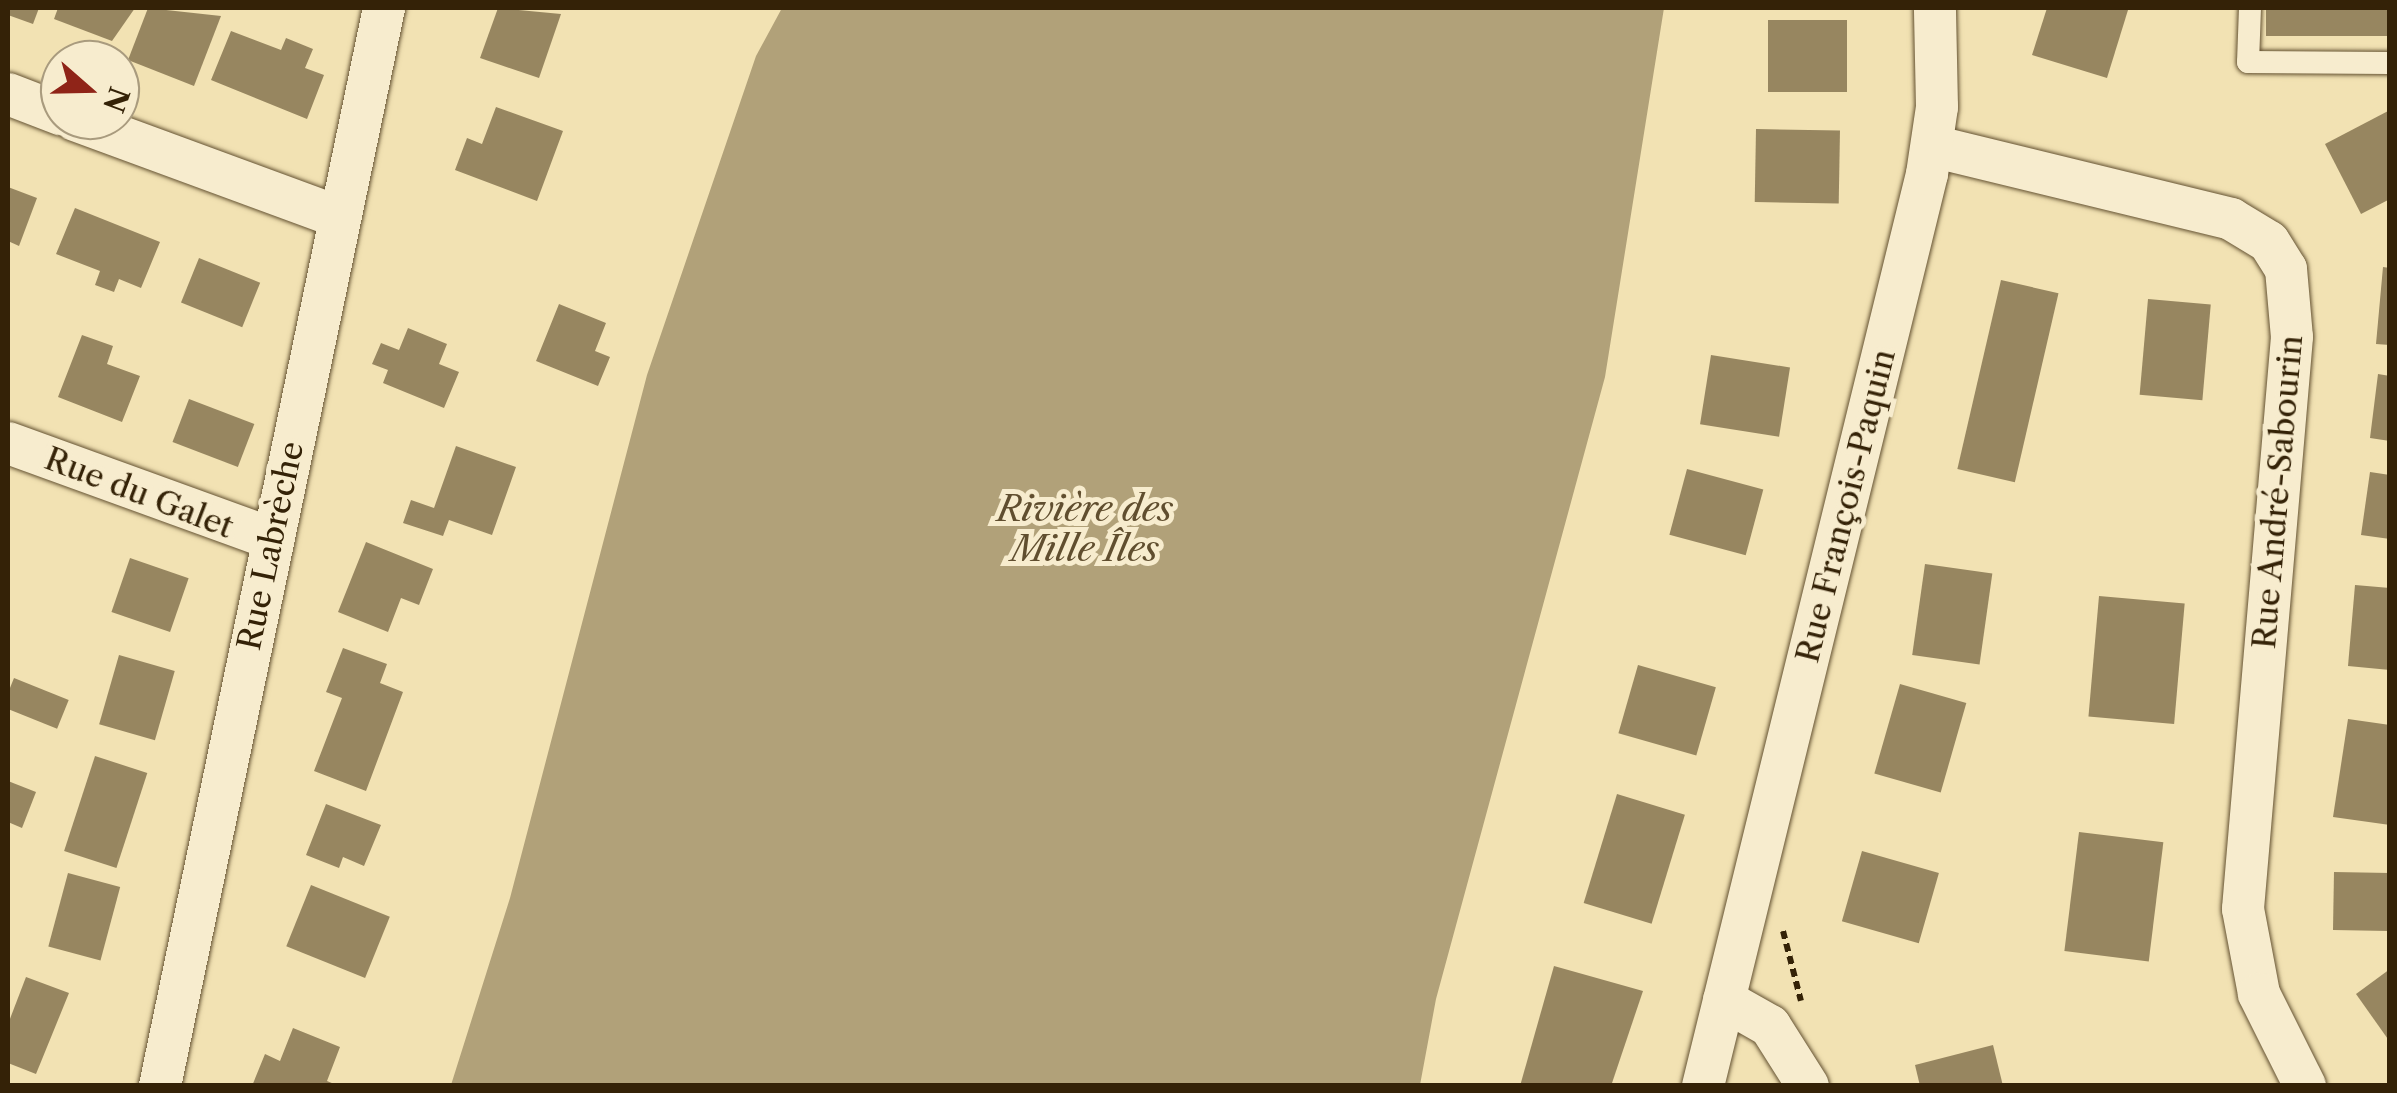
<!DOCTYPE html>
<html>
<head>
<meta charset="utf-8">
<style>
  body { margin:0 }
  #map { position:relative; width:2397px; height:1093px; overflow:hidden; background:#f2e2b3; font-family:"Libre Caslon Text",serif }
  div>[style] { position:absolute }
  .water>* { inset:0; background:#b1a179 }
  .building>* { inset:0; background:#978660; transform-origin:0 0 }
  .path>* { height:6px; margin-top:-3px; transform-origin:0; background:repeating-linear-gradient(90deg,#342207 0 8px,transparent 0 13px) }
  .roads { filter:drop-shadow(0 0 2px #645232) drop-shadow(0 0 2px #645232) }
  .lane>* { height:22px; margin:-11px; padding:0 11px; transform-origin:11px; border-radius:11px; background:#f7ecce }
  .street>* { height:42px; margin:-21px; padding:0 21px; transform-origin:21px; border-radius:21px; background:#f7ecce }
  span { translate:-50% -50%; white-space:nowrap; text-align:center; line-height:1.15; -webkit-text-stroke:10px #f7ecce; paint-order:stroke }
  .street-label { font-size:32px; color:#342207 }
  .water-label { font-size:35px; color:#604e2f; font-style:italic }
  .frame { position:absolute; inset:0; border:10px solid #342207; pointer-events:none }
  .north { position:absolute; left:40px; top:40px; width:100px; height:100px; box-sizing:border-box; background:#f7ecce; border:2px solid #a99b7e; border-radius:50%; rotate:110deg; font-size:28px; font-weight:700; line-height:40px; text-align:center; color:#342207 }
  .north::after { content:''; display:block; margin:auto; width:35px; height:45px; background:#8f2418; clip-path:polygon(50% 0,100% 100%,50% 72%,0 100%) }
</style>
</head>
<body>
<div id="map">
  <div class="water">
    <div style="clip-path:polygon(782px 8px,1664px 8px,1605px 377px,1436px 999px,1420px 1085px,451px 1085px,510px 898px,647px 375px,756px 56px)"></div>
  </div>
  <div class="building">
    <div style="clip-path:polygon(8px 8px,39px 8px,33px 24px,8px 15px)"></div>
    <div style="clip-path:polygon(58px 8px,135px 8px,112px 41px,54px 19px)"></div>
    <div style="clip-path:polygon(148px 8px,221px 16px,194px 86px,128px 60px)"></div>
    <div style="clip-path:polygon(498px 8px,561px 14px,539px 78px,480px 58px)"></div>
    <div style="clip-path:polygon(2047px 8px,2128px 10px,2107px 78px,2032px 55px)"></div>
    <div style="left:2266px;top:8px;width:124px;height:28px"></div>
    <div style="left:1768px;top:20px;width:79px;height:72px"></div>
    <div style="clip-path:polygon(231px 31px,281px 50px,286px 38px,313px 49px,305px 68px,324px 75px,307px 119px,211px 80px)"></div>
    <div style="clip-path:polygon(496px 107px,563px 131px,537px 201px,455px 170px,467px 138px,482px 144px)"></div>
    <div style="clip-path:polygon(2390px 110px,2390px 199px,2361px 214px,2325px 144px)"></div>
    <div style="left:1756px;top:129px;width:84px;height:73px;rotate:1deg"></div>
    <div style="clip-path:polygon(8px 187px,37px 198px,19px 246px,8px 241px)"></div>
    <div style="clip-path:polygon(75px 208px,160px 242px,141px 288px,119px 279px,114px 292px,95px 285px,100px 271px,56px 254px)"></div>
    <div style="left:199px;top:258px;width:66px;height:48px;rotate:22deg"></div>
    <div style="clip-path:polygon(2383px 267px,2390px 268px,2390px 345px,2376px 344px)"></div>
    <div style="left:2001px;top:280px;width:59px;height:194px;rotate:13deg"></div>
    <div style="left:2148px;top:299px;width:63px;height:96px;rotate:5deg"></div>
    <div style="clip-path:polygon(559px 304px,606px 323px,595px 351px,610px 357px,598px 386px,536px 361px)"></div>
    <div style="clip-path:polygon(408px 328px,447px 344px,439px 364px,459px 372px,444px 408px,383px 383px,388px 370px,372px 364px,381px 343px,399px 350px)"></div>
    <div style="clip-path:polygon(82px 335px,113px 346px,107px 364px,140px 376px,122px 422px,58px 397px)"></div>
    <div style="left:1711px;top:355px;width:80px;height:70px;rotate:9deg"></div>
    <div style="clip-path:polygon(2378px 374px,2390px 376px,2390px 441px,2370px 438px)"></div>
    <div style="left:189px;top:399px;width:70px;height:46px;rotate:21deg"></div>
    <div style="clip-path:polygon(456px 446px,516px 467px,492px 535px,449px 520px,443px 536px,403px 523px,411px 500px,434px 508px)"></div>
    <div style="left:1687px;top:469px;width:79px;height:68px;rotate:15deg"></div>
    <div style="clip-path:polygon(2370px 472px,2390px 475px,2390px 539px,2361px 535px)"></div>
    <div style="clip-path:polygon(366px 542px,433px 569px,419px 605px,401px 598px,388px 632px,338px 612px)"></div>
    <div style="left:130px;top:558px;width:62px;height:57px;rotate:19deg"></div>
    <div style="left:1925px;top:564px;width:68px;height:92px;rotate:8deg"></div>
    <div style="clip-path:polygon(2355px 585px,2390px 588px,2390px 670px,2348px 666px)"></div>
    <div style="left:2099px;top:596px;width:86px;height:121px;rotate:5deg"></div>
    <div style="clip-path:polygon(343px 648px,387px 664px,380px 683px,403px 692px,366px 791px,314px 771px,342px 698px,326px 692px)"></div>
    <div style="left:119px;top:655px;width:58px;height:72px;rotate:16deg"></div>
    <div style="left:1638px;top:665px;width:81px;height:71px;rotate:16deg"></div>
    <div style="left:14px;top:678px;width:59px;height:31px;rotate:22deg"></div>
    <div style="left:1900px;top:684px;width:69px;height:93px;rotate:16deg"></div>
    <div style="clip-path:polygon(2348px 719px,2390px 725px,2390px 825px,2333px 817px)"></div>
    <div style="left:95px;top:756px;width:55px;height:100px;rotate:18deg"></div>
    <div style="clip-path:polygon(8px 781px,36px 792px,22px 828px,8px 822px)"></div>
    <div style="left:1617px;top:794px;width:71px;height:114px;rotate:17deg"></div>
    <div style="clip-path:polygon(326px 804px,381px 825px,364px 866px,343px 857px,339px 868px,306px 855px)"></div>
    <div style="left:2079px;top:832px;width:85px;height:120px;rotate:7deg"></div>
    <div style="left:1862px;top:851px;width:80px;height:73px;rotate:16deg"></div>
    <div style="left:2334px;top:872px;width:56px;height:58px;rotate:1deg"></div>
    <div style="left:68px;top:873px;width:54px;height:76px;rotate:15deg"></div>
    <div style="left:311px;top:885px;width:85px;height:66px;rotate:22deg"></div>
    <div style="clip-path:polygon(1554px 966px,1643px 991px,1611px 1086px,1520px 1086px)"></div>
    <div style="clip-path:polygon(2390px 969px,2390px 1042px,2356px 994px)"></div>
    <div style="clip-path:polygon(26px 977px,69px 993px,36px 1074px,8px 1063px,8px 1024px)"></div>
    <div style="clip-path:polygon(293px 1028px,340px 1047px,327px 1081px,339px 1086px,252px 1086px,265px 1054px,280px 1061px)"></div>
    <div style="clip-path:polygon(1993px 1045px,2003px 1086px,1920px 1086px,1915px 1065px)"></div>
  </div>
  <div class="path">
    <div style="left:1783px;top:931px;width:72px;rotate:75.6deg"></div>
  </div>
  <div class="roads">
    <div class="lane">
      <div style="left:2250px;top:8px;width:54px;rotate:92.1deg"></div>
      <div style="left:2248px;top:62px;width:142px;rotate:0.4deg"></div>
    </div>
    <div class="street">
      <div style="left:8px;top:94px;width:56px;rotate:21deg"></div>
      <div style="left:75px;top:120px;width:281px;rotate:20.2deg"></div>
      <div style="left:1932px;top:146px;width:308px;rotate:13.7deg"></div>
      <div style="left:2231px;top:219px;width:44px;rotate:31.2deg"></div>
      <div style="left:2269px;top:242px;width:32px;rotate:58deg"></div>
      <div style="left:2286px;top:269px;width:68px;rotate:85deg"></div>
      <div style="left:2292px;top:337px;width:574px;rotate:94.9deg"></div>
      <div style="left:2243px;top:909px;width:86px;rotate:79.3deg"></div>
      <div style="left:2259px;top:994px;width:103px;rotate:63.4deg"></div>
      <div style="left:8px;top:443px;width:282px;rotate:19.9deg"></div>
      <div style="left:1724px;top:1000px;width:53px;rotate:29.5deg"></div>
      <div style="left:1770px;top:1026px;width:71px;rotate:57.7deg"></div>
      <div style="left:160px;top:1086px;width:1101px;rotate:-78.26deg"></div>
      <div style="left:1703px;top:1086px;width:939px;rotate:-76.2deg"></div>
      <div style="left:1927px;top:174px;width:68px;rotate:-81.5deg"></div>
      <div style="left:1937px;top:107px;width:99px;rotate:-91.2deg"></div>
    </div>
  </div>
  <div class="street-label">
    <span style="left:2278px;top:492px;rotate:-85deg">Rue André-Sabourin</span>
    <span style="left:139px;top:493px;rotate:21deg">Rue du Galet</span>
    <span style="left:1846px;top:506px;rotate:-76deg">Rue François-Paquin</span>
    <span style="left:271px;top:546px;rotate:-78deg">Rue Labrèche</span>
  </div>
  <div class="water-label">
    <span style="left:1085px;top:529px">Rivière des<br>Mille Îles</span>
  </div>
  <div class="frame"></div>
  <div class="north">N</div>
</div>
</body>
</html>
